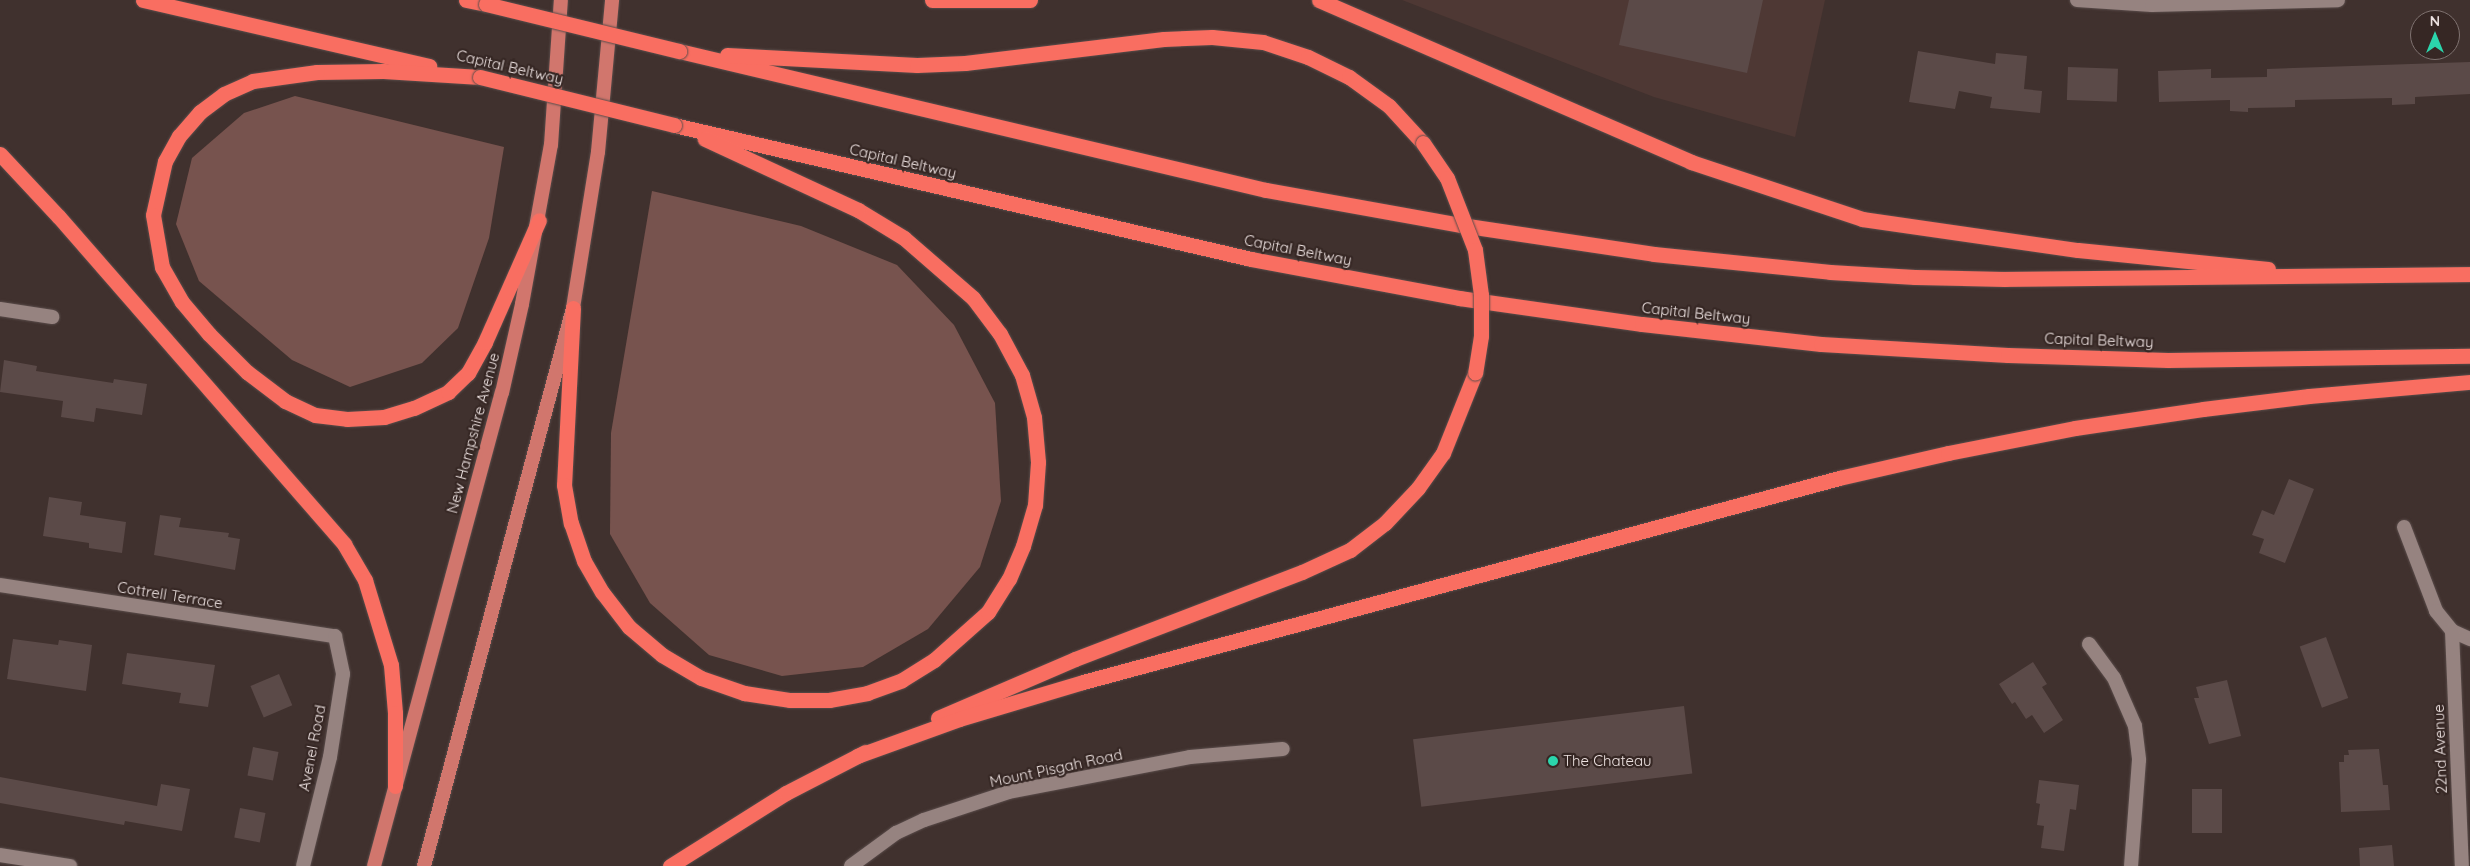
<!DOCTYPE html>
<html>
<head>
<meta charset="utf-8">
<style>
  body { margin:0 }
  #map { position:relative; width:2470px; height:866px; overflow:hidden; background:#40312e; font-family:Quicksand,sans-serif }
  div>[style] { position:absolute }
  .built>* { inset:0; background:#4e3834 }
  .green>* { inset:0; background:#77534e }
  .building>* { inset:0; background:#5b4a48; transform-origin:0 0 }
  .roads { filter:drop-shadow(0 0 1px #5a4d4b) drop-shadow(0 0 1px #5a4d4b) }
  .minor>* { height:14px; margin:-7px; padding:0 7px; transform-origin:7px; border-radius:7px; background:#968380 }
  .primary>* { height:14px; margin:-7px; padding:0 7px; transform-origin:7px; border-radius:7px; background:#d1766d }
  .motorway>* { height:15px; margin:-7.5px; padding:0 7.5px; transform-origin:7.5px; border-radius:7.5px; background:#f96e61 }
  .bridges { filter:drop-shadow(0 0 1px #5a4d4b) drop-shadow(0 0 1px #5a4d4b) }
  .motorway-bridge>* { height:15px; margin:-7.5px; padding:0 7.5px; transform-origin:7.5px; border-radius:7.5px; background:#f96e61 }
  .dots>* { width:14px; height:14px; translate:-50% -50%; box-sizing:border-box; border:2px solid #362724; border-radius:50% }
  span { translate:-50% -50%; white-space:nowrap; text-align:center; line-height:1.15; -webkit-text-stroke:4.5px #362724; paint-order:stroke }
  .street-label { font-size:15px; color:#ede2e1 }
  .poi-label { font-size:15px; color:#ede2e1 }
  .left { translate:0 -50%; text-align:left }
  .north { position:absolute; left:2410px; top:10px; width:50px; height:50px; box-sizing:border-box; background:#362724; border:1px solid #7f7270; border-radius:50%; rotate:0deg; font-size:14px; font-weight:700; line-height:20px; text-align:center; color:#ede2e1 }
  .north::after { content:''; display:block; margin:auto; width:18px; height:22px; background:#2bd5ac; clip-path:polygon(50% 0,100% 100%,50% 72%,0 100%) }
</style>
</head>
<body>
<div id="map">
  <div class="built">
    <div style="clip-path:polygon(1402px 0,1825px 0,1795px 137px,1654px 97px)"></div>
  </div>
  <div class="green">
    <div style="clip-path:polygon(295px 96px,504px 147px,489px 238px,458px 328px,422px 363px,350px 387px,292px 360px,199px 281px,176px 224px,192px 158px,244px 113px)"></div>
    <div style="clip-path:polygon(652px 191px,801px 226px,897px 265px,954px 325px,995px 403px,1001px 501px,980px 567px,928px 629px,863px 667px,782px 676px,709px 655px,650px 603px,610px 534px,611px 433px)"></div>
  </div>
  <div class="building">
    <div style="clip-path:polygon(1629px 0,1763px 0,1747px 73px,1619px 45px)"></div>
    <div style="clip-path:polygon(1918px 51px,1995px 64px,1996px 53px,2027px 56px,2024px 89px,2042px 91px,2040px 113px,1990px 108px,1992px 97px,1959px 91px,1955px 109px,1909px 102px)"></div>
    <div style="clip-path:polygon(2470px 62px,2470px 94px,2415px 97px,2415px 104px,2392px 105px,2392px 98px,2295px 100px,2295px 107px,2248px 108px,2248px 112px,2230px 111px,2230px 100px,2159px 102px,2158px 71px,2211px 69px,2211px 78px,2267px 77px,2267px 69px)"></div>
    <div style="left:2068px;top:67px;width:50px;height:33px;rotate:2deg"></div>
    <div style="clip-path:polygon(4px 360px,37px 366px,36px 371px,113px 383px,114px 379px,147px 384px,142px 415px,96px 408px,94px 422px,61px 417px,63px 401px,0 392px)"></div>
    <div style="clip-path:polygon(2289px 479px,2314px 489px,2285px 563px,2259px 553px,2264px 539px,2252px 535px,2262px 510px,2274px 515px)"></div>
    <div style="clip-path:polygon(49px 497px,82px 502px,80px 515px,126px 522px,122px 553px,89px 548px,89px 543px,43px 536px)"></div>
    <div style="clip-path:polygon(160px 515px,181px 518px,179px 527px,229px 533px,228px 537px,240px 539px,235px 570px,154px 555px)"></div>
    <div style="left:2326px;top:637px;width:65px;height:28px;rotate:70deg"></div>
    <div style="clip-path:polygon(13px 639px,58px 645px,59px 640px,92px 645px,86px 691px,7px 679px)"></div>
    <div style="clip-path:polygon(127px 653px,215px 665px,208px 707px,179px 703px,181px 693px,122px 684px)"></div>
    <div style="clip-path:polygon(2033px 662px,2047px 684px,2042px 687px,2063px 720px,2044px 733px,2032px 715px,2026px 719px,2015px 702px,2012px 704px,1999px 684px)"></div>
    <div style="left:279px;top:674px;width:34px;height:31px;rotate:67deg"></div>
    <div style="clip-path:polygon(2227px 680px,2241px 736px,2209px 744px,2194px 698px,2199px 698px,2196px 687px)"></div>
    <div style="left:1684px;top:706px;width:68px;height:273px;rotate:83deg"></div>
    <div style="left:253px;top:747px;width:26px;height:29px;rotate:11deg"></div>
    <div style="clip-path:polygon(2379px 749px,2383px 785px,2388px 785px,2390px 810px,2341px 812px,2339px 762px,2344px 762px,2344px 755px,2349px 755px,2348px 750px)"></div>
    <div style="clip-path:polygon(0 777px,157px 806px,161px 784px,190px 789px,182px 831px,125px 821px,124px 825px,0 803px)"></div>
    <div style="clip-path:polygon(2039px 780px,2079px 785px,2076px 810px,2070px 809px,2064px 851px,2041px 848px,2044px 826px,2037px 825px,2040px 804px,2036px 803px)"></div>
    <div style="left:2222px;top:789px;width:44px;height:30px;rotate:90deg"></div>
    <div style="left:240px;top:808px;width:26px;height:30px;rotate:11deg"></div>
    <div style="clip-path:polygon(2392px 845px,2394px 866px,2360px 866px,2359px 848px)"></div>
  </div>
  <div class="roads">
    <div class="minor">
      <div style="left:2077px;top:0;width:75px;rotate:3.8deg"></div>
      <div style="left:2152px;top:5px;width:186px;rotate:-1.5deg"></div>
      <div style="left:0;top:309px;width:53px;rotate:8.7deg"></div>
      <div style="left:2404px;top:527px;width:90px;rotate:69.1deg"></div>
      <div style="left:2436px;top:611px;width:26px;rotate:51deg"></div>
      <div style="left:2452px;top:631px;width:20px;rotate:24deg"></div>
      <div style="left:0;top:585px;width:339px;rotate:8.7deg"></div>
      <div style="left:335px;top:636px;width:39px;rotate:78deg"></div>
      <div style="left:343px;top:674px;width:84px;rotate:98.9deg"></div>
      <div style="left:330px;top:757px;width:112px;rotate:103.9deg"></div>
      <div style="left:2452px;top:631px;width:235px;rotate:87.6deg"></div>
      <div style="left:2089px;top:644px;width:42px;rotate:53.7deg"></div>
      <div style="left:2114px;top:678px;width:52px;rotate:66.4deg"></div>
      <div style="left:2135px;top:726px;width:34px;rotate:83deg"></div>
      <div style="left:2139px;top:760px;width:106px;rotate:94.3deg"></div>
      <div style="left:0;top:855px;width:71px;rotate:8.9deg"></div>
      <div style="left:851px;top:866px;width:56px;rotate:-36.3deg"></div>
      <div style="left:896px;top:833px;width:31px;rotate:-25deg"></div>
      <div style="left:924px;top:820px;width:89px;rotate:-18.2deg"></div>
      <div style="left:1009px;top:792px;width:184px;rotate:-10.9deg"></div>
      <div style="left:1190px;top:757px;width:93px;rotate:-4.9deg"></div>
    </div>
    <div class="primary">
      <div style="left:374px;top:866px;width:490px;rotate:-74.9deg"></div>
      <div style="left:502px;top:393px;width:91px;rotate:-77.3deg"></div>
      <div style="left:522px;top:304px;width:162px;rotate:-79.7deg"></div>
      <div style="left:551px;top:145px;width:145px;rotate:-86.1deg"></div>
      <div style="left:424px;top:866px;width:578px;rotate:-75.05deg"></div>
      <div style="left:573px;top:308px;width:158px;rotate:-80.9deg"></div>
      <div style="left:598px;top:152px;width:153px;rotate:-84.7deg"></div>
    </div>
    <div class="motorway">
      <div style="left:143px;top:0;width:294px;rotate:13deg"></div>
      <div style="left:466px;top:0;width:20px;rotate:11deg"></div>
      <div style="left:932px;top:0;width:98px"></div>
      <div style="left:1319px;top:0;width:406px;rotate:23.5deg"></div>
      <div style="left:1691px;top:162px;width:180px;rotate:18.4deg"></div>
      <div style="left:1862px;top:219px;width:218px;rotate:8.2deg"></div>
      <div style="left:2078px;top:250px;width:191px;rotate:5.7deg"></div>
      <div style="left:679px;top:51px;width:603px;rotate:13.32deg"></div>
      <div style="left:1266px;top:190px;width:198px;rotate:10.2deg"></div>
      <div style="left:1461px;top:225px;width:195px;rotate:8.5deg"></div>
      <div style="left:1654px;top:254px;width:177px;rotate:5.8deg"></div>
      <div style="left:1830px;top:272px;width:85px;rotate:3.4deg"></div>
      <div style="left:1915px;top:277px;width:90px;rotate:1.3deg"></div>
      <div style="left:2005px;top:279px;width:465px;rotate:-0.6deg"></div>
      <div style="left:727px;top:55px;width:190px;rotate:3deg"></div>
      <div style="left:917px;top:65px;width:48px;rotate:-2.4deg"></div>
      <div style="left:965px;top:63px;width:200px;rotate:-6.9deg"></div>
      <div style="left:1164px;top:39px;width:48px;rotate:-2.4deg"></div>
      <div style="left:1212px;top:37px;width:51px;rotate:5.6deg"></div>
      <div style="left:1263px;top:42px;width:47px;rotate:18.4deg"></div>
      <div style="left:1308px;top:57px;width:46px;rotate:26deg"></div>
      <div style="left:1349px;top:77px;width:49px;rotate:35.9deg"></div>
      <div style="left:1389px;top:106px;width:50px;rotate:47.4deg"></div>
      <div style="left:480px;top:77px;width:97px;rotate:-176.5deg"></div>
      <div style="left:383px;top:71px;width:66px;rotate:179.1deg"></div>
      <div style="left:317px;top:72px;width:65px;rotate:172deg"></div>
      <div style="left:253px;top:81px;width:32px;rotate:156deg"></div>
      <div style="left:224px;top:94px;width:30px;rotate:143deg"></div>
      <div style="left:200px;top:112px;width:32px;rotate:131deg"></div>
      <div style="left:179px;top:136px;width:29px;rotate:119deg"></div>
      <div style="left:165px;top:161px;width:55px;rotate:102.5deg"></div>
      <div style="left:153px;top:215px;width:53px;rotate:80.2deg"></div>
      <div style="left:162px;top:267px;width:40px;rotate:60.3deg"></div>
      <div style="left:182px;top:302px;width:42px;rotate:49.8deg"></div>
      <div style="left:209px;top:334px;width:54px;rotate:45deg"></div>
      <div style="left:247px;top:372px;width:48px;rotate:37.3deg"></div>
      <div style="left:285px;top:401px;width:33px;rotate:25deg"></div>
      <div style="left:315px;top:415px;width:32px;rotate:7deg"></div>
      <div style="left:347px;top:419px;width:37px;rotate:-3deg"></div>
      <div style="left:384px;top:417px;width:31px;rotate:-17deg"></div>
      <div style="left:414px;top:408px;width:38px;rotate:-25deg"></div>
      <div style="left:448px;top:392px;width:28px;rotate:-44deg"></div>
      <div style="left:468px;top:373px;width:35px;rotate:-61deg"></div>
      <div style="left:485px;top:342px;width:133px;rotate:-66.1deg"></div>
      <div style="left:674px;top:125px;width:592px;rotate:13.07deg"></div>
      <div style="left:1251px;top:259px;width:212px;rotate:10.6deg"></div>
      <div style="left:1459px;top:298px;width:185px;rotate:8.1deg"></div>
      <div style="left:1642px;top:324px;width:180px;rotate:6.4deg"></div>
      <div style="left:1821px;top:344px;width:187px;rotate:3.4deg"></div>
      <div style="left:2008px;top:355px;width:160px;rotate:1.8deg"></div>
      <div style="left:2168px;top:360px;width:302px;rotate:-0.8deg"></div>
      <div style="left:0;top:154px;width:86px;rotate:46.9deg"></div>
      <div style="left:59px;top:217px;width:434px;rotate:48.9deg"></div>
      <div style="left:344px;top:544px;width:42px;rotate:59.7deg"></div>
      <div style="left:365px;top:580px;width:89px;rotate:73deg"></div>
      <div style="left:391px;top:665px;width:48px;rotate:85.2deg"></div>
      <div style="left:395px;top:713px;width:73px;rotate:90deg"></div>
      <div style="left:573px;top:308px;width:177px;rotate:92.9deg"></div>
      <div style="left:564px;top:485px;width:39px;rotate:80deg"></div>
      <div style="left:571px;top:523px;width:40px;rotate:71.1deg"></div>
      <div style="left:584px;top:561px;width:36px;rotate:60deg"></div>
      <div style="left:602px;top:592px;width:44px;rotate:52.4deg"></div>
      <div style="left:629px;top:627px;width:43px;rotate:40.3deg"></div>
      <div style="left:662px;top:655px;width:45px;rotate:30.5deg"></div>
      <div style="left:701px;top:678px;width:46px;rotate:19.2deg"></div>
      <div style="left:744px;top:693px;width:47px;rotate:8.7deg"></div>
      <div style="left:790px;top:700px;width:39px"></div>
      <div style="left:829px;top:700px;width:39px;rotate:-10deg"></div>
      <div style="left:867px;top:693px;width:37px;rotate:-20deg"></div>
      <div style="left:902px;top:680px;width:38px;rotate:-32deg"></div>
      <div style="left:934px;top:660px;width:72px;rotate:-41.6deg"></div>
      <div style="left:988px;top:612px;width:39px;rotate:-58deg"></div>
      <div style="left:1009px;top:579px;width:36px;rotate:-67deg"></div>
      <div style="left:1023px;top:546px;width:43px;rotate:-73.7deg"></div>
      <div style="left:1035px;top:505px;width:43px;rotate:-86deg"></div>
      <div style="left:1038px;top:462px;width:45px;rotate:-95.1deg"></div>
      <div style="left:1034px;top:417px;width:44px;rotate:-105.9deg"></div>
      <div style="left:1022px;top:375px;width:47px;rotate:-118.2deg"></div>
      <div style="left:1000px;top:334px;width:45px;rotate:-126.9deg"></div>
      <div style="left:973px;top:298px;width:91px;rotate:-139deg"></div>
      <div style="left:904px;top:238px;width:54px;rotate:-148.7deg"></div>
      <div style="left:858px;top:210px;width:169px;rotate:-155.1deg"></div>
      <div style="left:938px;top:718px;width:149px;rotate:-23.3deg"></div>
      <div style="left:1075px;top:659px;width:243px;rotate:-21deg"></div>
      <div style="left:1302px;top:572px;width:53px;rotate:-24.6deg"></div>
      <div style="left:1350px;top:550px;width:44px;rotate:-37.6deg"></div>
      <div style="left:1385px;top:523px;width:48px;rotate:-46.7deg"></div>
      <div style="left:1418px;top:488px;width:43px;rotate:-54.5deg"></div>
      <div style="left:1443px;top:453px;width:86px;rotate:-68.2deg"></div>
      <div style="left:857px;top:756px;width:109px;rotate:-19.9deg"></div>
      <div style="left:959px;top:719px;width:129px;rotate:-16.6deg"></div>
      <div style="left:1083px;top:682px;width:783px;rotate:-15.1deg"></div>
      <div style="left:1839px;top:478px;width:112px;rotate:-12.9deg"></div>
      <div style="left:1948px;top:453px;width:129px;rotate:-11.1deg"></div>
      <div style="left:2075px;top:428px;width:129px;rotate:-8.4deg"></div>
      <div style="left:2203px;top:409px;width:107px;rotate:-7deg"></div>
      <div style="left:2309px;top:396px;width:162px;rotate:-5deg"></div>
      <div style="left:670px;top:866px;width:137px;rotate:-32.2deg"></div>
      <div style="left:786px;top:793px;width:89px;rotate:-27.4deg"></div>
    </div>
  </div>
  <div class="bridges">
    <div class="motorway-bridge">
      <div style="left:486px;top:4px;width:199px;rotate:13.7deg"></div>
      <div style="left:480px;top:77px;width:200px;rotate:13.9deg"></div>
      <div style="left:1423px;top:143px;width:42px;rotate:55.6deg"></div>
      <div style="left:1447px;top:178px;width:77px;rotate:68.7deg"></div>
      <div style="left:1475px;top:250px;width:45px;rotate:82.4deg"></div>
      <div style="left:1481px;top:295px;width:41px;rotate:90deg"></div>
      <div style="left:1481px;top:336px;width:37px;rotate:99deg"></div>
    </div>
  </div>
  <div class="dots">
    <div style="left:1553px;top:761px;background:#2bd5ac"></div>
  </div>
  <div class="street-label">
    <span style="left:510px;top:67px;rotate:13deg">Capital Beltway</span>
    <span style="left:903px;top:161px;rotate:13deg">Capital Beltway</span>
    <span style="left:1298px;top:250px;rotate:11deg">Capital Beltway</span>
    <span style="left:1696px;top:313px;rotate:6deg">Capital Beltway</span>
    <span style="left:2099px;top:340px;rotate:2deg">Capital Beltway</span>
    <span style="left:473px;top:433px;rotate:-75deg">New Hampshire Avenue</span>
    <span style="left:170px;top:595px;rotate:9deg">Cottrell Terrace</span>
    <span style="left:312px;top:748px;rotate:-79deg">Avenel Road</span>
    <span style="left:2440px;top:749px;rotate:-92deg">22nd Avenue</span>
    <span style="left:1056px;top:768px;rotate:-12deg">Mount Pisgah Road</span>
  </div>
  <div class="poi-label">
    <span class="left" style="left:1563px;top:761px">The Chateau</span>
  </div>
  <div class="north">N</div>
</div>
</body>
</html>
